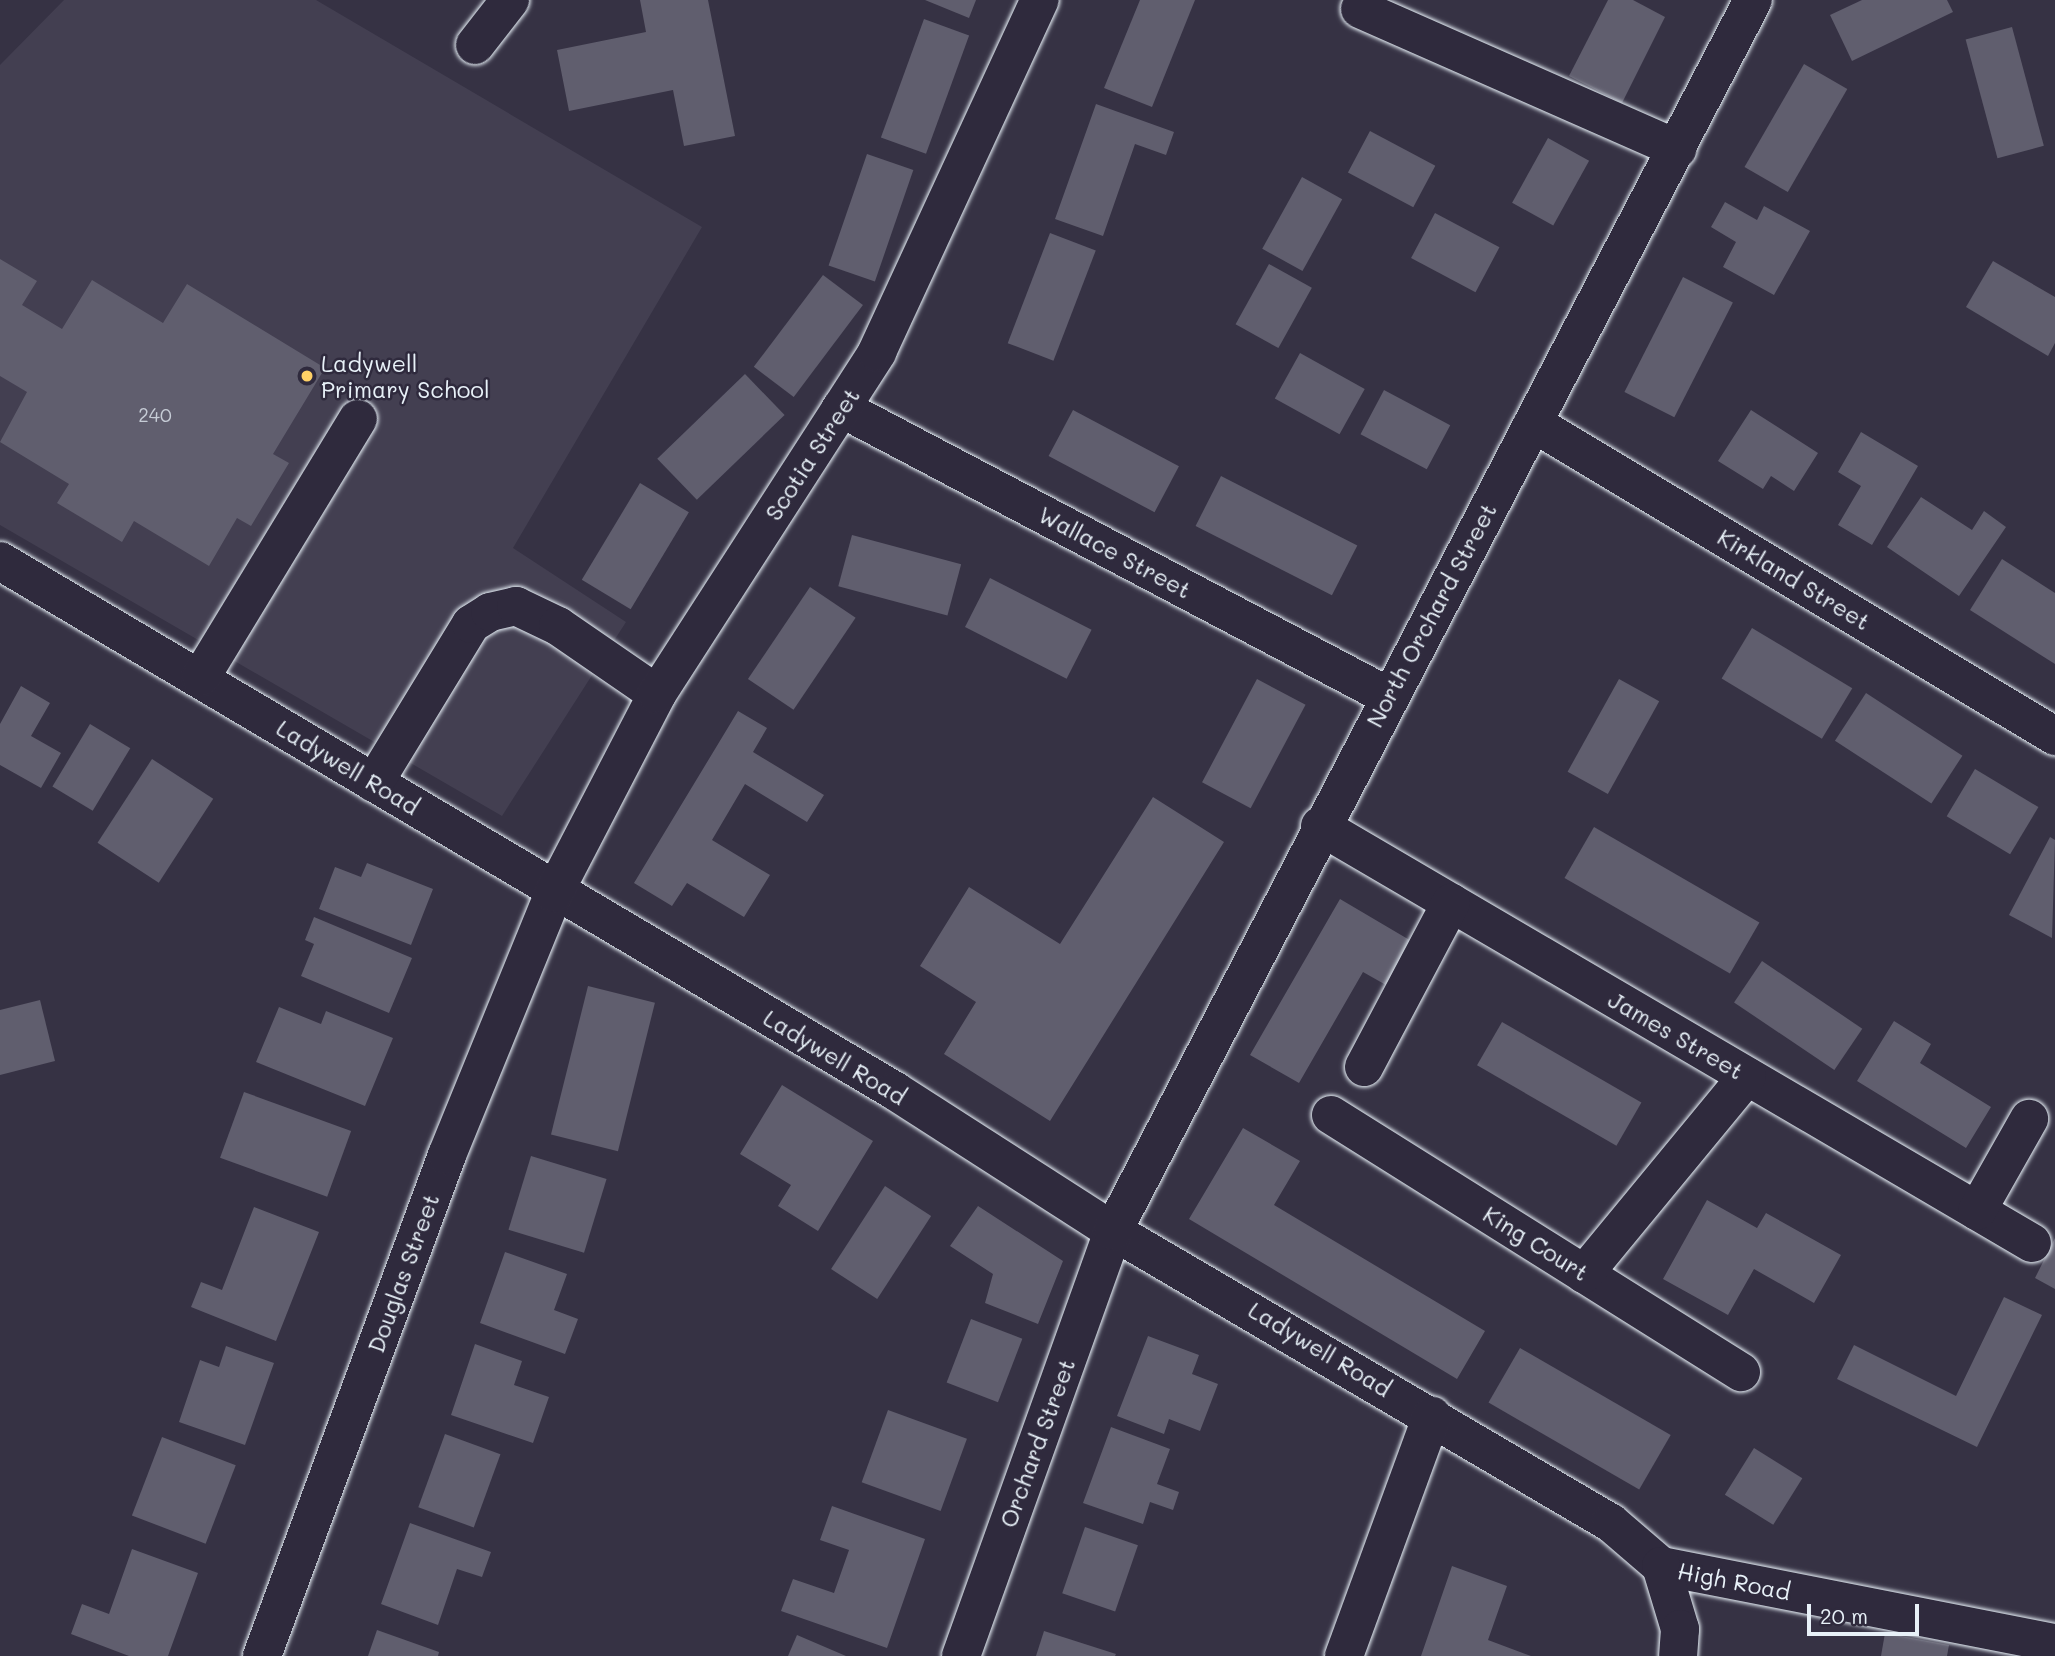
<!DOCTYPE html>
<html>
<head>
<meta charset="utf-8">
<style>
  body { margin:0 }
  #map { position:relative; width:2055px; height:1656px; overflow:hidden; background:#363244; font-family:Mali,sans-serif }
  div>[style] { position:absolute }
  .built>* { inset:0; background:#433f51 }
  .building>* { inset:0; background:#605e6e; transform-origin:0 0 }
  .roads { filter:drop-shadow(0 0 2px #e8f1f8) drop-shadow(0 0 2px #e8f1f8) }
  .minor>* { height:38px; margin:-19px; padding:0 19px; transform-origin:19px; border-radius:19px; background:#2f2a3d }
  .dots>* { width:19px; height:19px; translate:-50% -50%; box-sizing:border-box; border:4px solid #2f2a3d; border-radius:50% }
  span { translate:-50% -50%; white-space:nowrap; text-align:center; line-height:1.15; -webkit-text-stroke:5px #2f2a3d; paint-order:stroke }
  .number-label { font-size:19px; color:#c6ccd6 }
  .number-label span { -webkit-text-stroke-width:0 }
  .poi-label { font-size:23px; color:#e8f1f8 }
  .left { translate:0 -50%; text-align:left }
  .street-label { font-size:23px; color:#e8f1f8 }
  .scale { position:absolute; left:1807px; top:1604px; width:112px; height:32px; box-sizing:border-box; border:4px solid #e8f1f8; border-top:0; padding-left:9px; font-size:21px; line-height:24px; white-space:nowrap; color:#e8f1f8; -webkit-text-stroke:5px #2f2a3d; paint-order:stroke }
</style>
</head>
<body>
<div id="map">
  <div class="built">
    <div style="clip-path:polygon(64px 0,316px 0,702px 227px,513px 548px,626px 622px,502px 816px,0 525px,0 65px)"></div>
  </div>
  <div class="building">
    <div style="clip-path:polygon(640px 0,708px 0,735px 136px,684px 146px,673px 90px,569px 111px,557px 50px,646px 32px)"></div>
    <div style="clip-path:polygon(925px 0,976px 0,969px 18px)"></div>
    <div style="clip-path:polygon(1140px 0,1195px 0,1152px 107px,1104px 88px)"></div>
    <div style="clip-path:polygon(1608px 0,1633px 0,1665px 17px,1622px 103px,1569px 76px)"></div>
    <div style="clip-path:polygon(1862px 0,1947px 0,1953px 12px,1852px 61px,1830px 15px)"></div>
    <div style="left:924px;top:19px;width:48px;height:126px;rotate:20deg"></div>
    <div style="left:2012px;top:27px;width:123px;height:48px;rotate:75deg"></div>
    <div style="left:1804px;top:64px;width:50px;height:119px;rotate:30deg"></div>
    <div style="clip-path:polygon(1096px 104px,1174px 132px,1166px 155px,1135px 144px,1103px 236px,1055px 219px)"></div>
    <div style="left:1370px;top:131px;width:74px;height:47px;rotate:28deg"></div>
    <div style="left:1548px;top:138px;width:47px;height:74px;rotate:29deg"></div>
    <div style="left:867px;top:154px;width:49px;height:118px;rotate:19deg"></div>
    <div style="left:1302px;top:177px;width:46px;height:82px;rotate:29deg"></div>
    <div style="clip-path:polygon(1725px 202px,1757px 220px,1764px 206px,1810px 231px,1774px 295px,1723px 267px,1736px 242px,1711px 227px)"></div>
    <div style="left:1435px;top:213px;width:73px;height:51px;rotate:28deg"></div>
    <div style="left:1050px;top:233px;width:49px;height:118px;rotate:21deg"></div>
    <div style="clip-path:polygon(0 259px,37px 281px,22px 305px,62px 329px,92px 280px,163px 323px,187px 284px,325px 368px,273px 454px,289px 463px,251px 526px,237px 518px,209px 566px,134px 521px,122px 542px,57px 503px,69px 484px,0 442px,27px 392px,0 376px)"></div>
    <div style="clip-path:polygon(1993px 261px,2055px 297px,2055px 343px,2048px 356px,1966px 307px)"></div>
    <div style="left:1269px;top:264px;width:49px;height:69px;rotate:29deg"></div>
    <div style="left:823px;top:275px;width:50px;height:115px;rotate:37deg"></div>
    <div style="left:1683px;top:277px;width:56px;height:129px;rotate:27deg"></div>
    <div style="left:1300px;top:353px;width:74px;height:52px;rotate:29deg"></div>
    <div style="left:745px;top:374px;width:57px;height:122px;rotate:46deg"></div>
    <div style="left:1384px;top:390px;width:75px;height:50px;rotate:28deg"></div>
    <div style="left:1073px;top:410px;width:120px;height:52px;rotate:28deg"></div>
    <div style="clip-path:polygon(1751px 410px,1818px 453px,1794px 491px,1771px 476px,1763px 489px,1718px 461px)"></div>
    <div style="clip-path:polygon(1861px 432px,1918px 466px,1872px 545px,1838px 525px,1861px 486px,1838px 472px)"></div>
    <div style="left:1221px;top:476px;width:153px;height:56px;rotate:27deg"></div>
    <div style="left:640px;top:483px;width:57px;height:113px;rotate:31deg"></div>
    <div style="clip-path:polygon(1921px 497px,1972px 530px,1984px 511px,2006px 527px,1959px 596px,1887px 547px)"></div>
    <div style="left:852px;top:535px;width:113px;height:53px;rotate:15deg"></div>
    <div style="clip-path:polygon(2002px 559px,2055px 593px,2055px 664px,1970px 610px)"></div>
    <div style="left:990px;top:578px;width:114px;height:55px;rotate:27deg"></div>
    <div style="left:810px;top:587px;width:55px;height:111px;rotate:34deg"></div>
    <div style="left:1752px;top:628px;width:117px;height:59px;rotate:31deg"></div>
    <div style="left:1257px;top:679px;width:55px;height:117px;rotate:28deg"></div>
    <div style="left:1619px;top:679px;width:46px;height:106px;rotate:29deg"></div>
    <div style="clip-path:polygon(21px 686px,50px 703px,31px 736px,61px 753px,41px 788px,0 765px,0 724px)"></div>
    <div style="left:1866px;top:693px;width:115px;height:57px;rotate:33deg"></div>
    <div style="clip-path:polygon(738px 711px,767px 728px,753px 752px,824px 795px,807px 822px,745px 784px,712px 840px,770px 875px,744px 917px,687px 883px,672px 906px,634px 883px)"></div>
    <div style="left:90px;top:724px;width:47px;height:73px;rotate:31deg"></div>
    <div style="left:152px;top:759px;width:73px;height:100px;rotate:33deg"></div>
    <div style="left:1975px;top:769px;width:74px;height:55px;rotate:31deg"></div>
    <div style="clip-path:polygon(1153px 797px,1224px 842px,1050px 1121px,944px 1054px,976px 1002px,920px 966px,969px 887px,1060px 944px)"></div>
    <div style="left:1594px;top:827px;width:191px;height:59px;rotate:30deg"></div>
    <div style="clip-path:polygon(2050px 837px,2055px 840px,2052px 938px,2009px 915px)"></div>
    <div style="clip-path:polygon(367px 863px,433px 889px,411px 945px,319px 909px,335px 867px,361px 877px)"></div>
    <div style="clip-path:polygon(1340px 899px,1418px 945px,1393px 989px,1363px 972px,1299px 1083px,1250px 1055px)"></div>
    <div style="clip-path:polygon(314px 917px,412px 958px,389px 1013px,301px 976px,314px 944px,305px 940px)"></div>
    <div style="left:1762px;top:961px;width:121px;height:50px;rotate:34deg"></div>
    <div style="left:588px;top:986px;width:69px;height:153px;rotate:14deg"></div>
    <div style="clip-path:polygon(40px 1000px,55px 1061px,0 1075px,0 1010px)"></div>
    <div style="clip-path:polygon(279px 1007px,321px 1024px,326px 1011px,393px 1038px,365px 1106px,256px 1062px)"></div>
    <div style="clip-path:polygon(1894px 1021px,1931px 1044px,1920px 1063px,1991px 1107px,1966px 1148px,1857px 1081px)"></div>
    <div style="left:1502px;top:1022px;width:161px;height:50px;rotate:30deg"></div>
    <div style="clip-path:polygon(782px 1085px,873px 1141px,818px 1231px,778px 1206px,791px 1185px,740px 1154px)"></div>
    <div style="left:244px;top:1092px;width:114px;height:70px;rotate:20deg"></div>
    <div style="clip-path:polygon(1243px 1128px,1300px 1161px,1274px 1205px,1485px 1331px,1457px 1379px,1189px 1219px)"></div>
    <div style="left:531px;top:1156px;width:79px;height:77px;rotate:17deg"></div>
    <div style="left:885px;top:1186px;width:55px;height:99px;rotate:33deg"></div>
    <div style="clip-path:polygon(1707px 1200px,1757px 1228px,1766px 1213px,1841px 1255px,1814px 1303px,1754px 1269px,1728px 1315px,1663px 1279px)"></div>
    <div style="clip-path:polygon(978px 1206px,1063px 1261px,1038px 1324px,985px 1303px,993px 1274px,950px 1246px)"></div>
    <div style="clip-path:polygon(254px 1207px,319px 1232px,276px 1341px,191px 1307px,201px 1282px,222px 1290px)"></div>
    <div style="clip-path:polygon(2055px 1238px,2055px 1289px,2035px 1278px)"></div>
    <div style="clip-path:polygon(505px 1252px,567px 1274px,554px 1310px,578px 1319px,565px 1354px,480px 1323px)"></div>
    <div style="clip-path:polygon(2004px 1297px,2042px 1315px,1977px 1447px,1837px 1379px,1854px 1345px,1956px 1396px)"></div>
    <div style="left:971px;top:1319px;width:55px;height:68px;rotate:21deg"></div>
    <div style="clip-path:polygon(1148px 1336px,1199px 1355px,1192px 1374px,1218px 1384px,1200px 1431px,1169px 1419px,1164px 1434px,1117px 1416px)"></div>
    <div style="clip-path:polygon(475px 1344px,522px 1361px,514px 1385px,549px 1397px,533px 1443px,451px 1415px)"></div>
    <div style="clip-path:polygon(226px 1346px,274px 1363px,245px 1445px,179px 1422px,200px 1360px,219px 1367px)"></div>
    <div style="left:1520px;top:1348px;width:174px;height:63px;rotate:30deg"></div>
    <div style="left:888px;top:1410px;width:84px;height:77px;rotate:20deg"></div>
    <div style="clip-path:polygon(1111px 1427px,1170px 1449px,1157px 1484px,1179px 1492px,1173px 1510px,1150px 1502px,1143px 1524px,1083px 1503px)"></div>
    <div style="left:445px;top:1434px;width:59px;height:78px;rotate:20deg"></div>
    <div style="left:162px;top:1437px;width:79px;height:84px;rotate:21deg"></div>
    <div style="left:1754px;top:1448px;width:57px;height:55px;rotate:32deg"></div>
    <div style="clip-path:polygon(832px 1506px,925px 1539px,887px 1648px,781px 1611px,793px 1579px,834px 1593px,849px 1550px,820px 1540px)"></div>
    <div style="clip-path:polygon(410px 1523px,491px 1552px,482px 1577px,457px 1569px,438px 1625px,381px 1604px)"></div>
    <div style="left:1085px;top:1527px;width:56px;height:70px;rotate:19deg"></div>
    <div style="clip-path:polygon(132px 1549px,198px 1573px,168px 1656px,129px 1656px,71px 1634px,82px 1604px,109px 1614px)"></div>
    <div style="clip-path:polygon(1452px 1566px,1507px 1586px,1488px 1640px,1531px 1656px,1421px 1656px)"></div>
    <div style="clip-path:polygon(377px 1630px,439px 1652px,438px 1656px,368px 1656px)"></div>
    <div style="clip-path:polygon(1044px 1631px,1116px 1654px,1115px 1656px,1036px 1656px)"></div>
    <div style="clip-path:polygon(1885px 1633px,1949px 1645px,1947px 1656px,1881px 1656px)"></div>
    <div style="clip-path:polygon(797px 1635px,846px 1656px,788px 1656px)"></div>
  </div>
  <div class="roads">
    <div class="minor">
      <div style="left:1360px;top:9px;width:347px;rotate:23.8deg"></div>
      <div style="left:475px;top:45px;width:57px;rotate:-52.1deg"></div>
      <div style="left:841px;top:408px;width:618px;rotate:27.77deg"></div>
      <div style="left:1533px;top:423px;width:609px;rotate:30.95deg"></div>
      <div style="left:0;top:561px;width:1040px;rotate:30.63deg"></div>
      <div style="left:895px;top:1091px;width:259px;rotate:32.7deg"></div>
      <div style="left:1113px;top:1231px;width:577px;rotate:30.39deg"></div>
      <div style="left:1611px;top:1523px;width:66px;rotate:40.7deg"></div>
      <div style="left:201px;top:677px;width:302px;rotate:-58.7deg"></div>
      <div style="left:374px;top:783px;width:186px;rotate:-58.6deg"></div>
      <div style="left:471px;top:624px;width:22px;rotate:-32deg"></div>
      <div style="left:490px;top:612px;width:27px;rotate:-13deg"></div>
      <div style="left:516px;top:606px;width:47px;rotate:25.5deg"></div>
      <div style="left:558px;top:626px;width:120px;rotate:34.5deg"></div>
      <div style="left:1320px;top:826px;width:825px;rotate:30.36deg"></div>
      <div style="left:1364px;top:1067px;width:186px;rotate:-62.1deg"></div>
      <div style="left:1331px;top:1115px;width:484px;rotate:32.1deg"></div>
      <div style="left:1977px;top:1211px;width:106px;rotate:-60.5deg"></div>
      <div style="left:1584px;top:1274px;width:256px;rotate:-50.5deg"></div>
      <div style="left:1661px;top:1566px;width:401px;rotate:11.1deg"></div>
      <div style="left:1661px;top:1566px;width:66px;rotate:73.2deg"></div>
      <div style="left:1680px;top:1629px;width:27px;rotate:94deg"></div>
      <div style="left:262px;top:1656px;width:534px;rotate:-69.73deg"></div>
      <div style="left:447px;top:1155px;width:283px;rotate:-67.8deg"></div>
      <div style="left:554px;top:893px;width:224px;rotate:-62.6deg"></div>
      <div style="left:657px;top:694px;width:407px;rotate:-57.2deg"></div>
      <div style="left:877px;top:352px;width:388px;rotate:-65.2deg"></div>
      <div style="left:961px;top:1656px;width:451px;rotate:-70.3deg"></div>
      <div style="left:1113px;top:1231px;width:1387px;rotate:-62.53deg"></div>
      <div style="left:1344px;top:1656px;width:256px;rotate:-69.9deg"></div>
    </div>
  </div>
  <div class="dots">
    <div style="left:307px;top:376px;background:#ffd166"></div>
  </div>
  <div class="number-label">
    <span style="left:155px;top:415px">240</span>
  </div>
  <div class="poi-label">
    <span class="left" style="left:321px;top:376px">Ladywell<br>Primary School</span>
  </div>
  <div class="street-label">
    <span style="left:812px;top:454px;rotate:-57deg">Scotia Street</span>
    <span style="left:1115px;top:552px;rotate:28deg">Wallace Street</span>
    <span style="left:1794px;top:579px;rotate:31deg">Kirkland Street</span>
    <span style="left:1431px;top:615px;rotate:-62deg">North Orchard Street</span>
    <span style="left:348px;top:767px;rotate:31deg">Ladywell Road</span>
    <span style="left:1676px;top:1035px;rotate:30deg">James Street</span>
    <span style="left:835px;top:1057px;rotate:31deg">Ladywell Road</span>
    <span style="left:1536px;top:1243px;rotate:32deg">King Court</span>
    <span style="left:403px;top:1273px;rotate:-70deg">Douglas Street</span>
    <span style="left:1320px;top:1349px;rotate:31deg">Ladywell Road</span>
    <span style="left:1037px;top:1443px;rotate:-70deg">Orchard Street</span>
    <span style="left:1734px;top:1581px;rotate:11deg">High Road</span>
  </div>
  <div class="scale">20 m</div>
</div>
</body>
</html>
